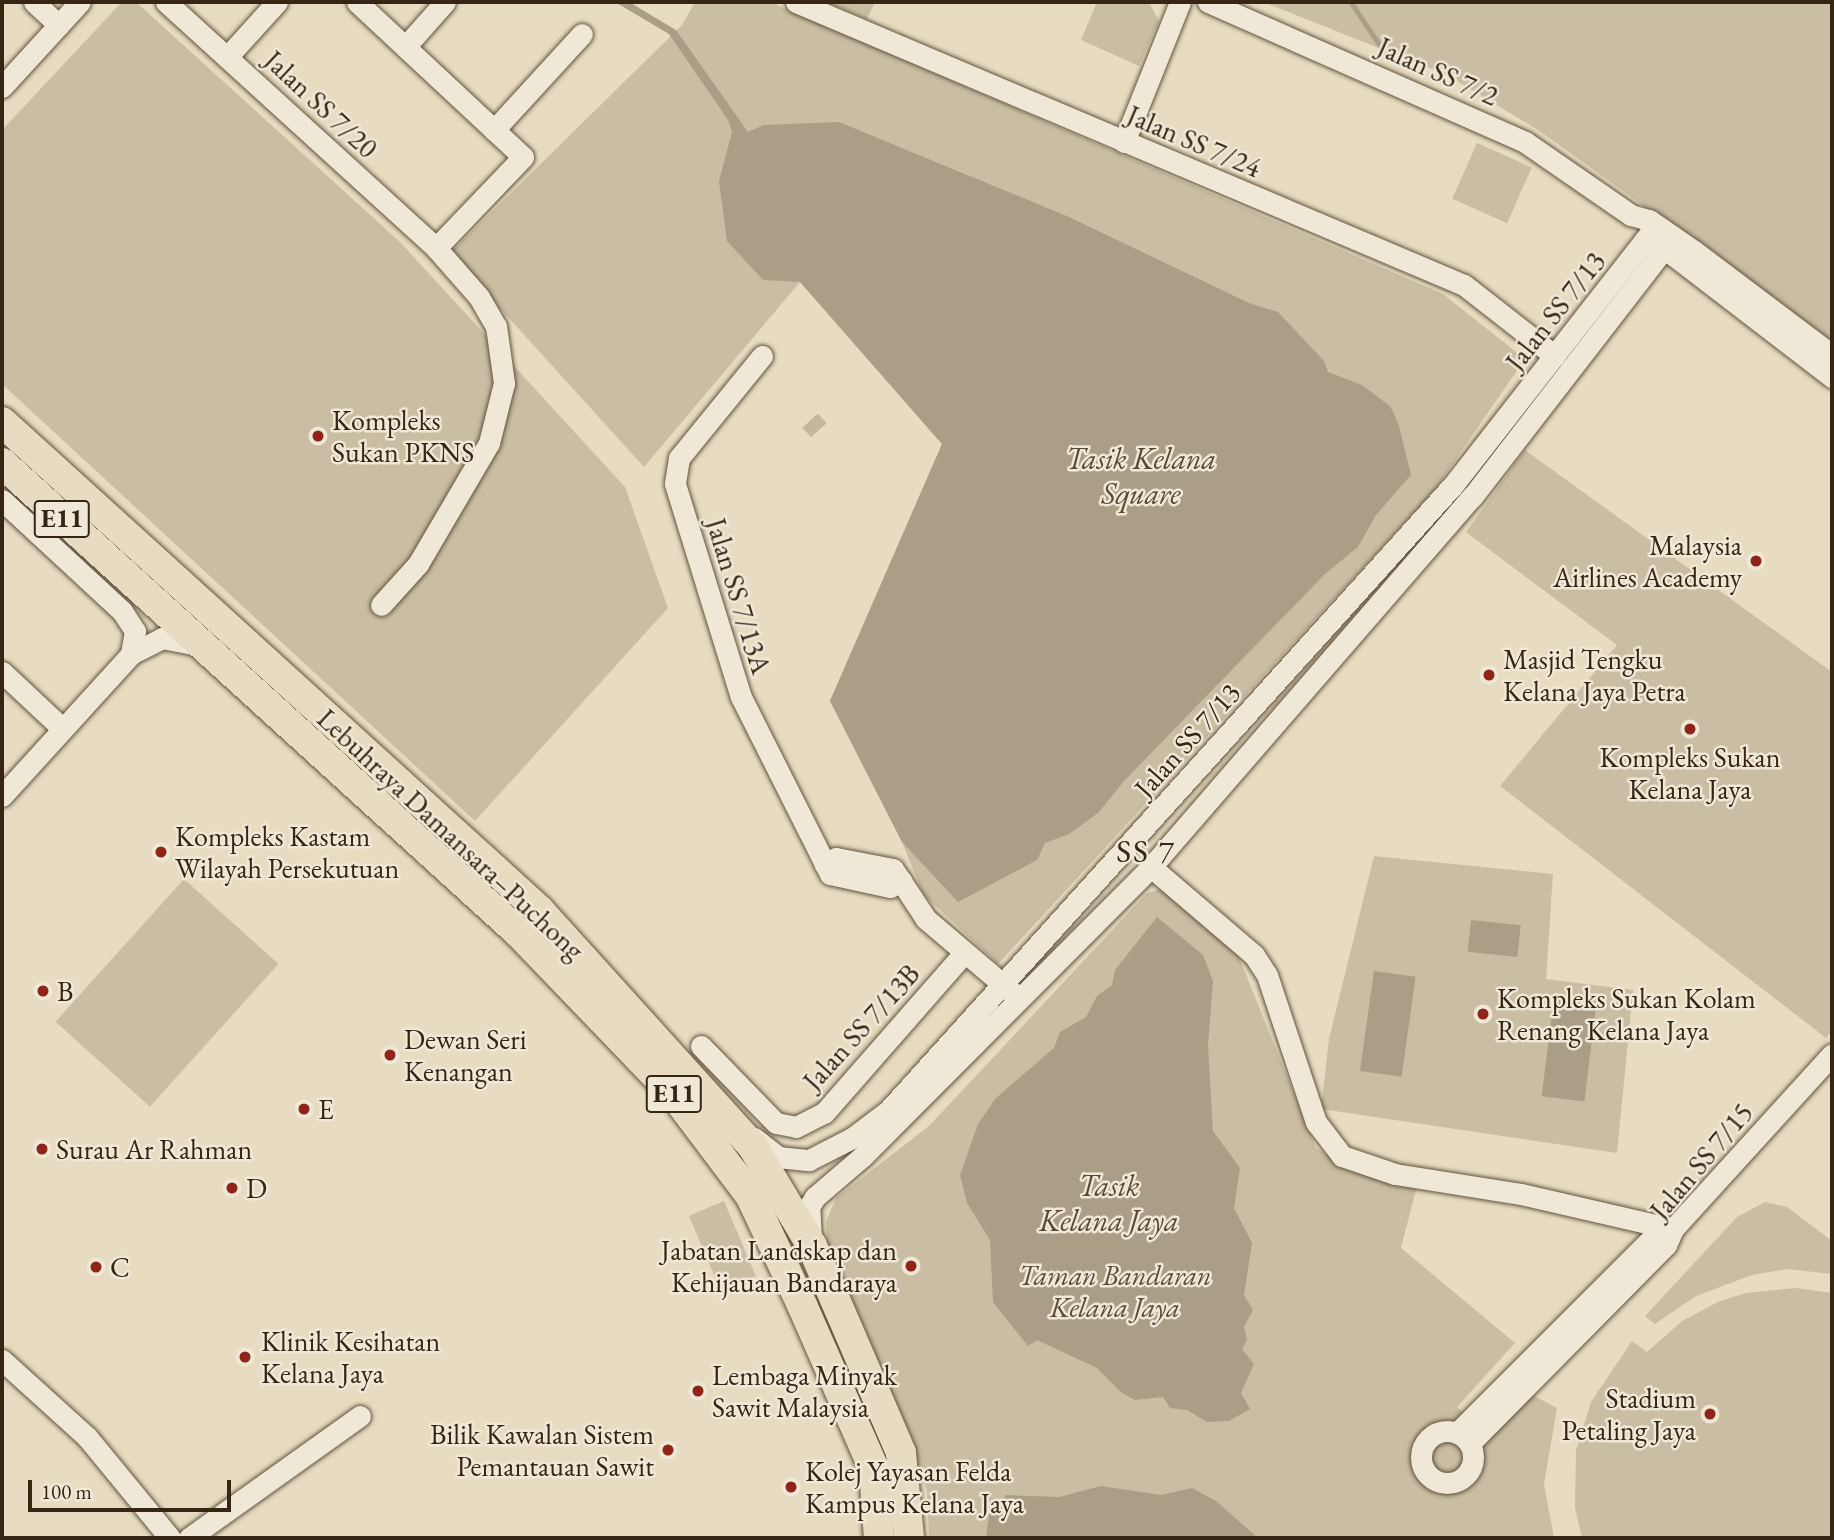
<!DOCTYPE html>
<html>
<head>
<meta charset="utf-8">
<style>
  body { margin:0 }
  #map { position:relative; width:1834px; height:1540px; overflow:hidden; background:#e7dcc1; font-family:"EB Garamond",serif }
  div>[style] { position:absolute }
  .green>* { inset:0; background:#c9bda3; transform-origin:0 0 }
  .water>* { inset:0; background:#aa9e86; transform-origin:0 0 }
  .stream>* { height:4.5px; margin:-2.25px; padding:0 2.25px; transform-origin:2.25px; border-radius:2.25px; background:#aa9e86 }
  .minor-tunnel>* { height:21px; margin-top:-10.5px; transform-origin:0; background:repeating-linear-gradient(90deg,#c3b79e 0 21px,transparent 0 31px) }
  .roads { filter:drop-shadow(0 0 2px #62533e) drop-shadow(0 0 2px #62533e) }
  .minor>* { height:21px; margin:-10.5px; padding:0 10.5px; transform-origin:10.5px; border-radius:10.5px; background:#efe8d7 }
  .minor>.ring { margin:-10.5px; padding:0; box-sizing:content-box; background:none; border:21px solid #efe8d7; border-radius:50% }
  .highway>* { height:30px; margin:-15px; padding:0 15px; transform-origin:15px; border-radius:15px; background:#e7dcc1 }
  .dots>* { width:19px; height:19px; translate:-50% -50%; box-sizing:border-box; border:4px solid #efe8d7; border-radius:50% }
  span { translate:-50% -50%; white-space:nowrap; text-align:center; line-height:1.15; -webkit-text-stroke:5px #efe8d7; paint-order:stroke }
  .shield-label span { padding:2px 5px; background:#efe8d7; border:2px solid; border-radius:5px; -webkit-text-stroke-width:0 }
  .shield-label { font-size:26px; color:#352512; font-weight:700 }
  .street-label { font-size:28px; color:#352512 }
  .poi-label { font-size:28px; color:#352512 }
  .left { translate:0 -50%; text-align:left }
  .right { translate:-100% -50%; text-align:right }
  .park-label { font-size:28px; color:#5a4b36; font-style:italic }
  .water-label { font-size:30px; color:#584935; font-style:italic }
  .quarter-label { font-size:32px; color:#352512; letter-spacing:2px }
  .frame { position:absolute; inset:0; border:4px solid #352512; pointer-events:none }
  .scale { position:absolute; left:28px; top:1480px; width:203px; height:32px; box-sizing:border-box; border:4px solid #352512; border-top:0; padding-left:9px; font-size:21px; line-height:24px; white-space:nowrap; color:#352512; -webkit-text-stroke:5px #efe8d7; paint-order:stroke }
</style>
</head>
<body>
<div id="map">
  <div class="green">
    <div style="clip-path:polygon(122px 2px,136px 2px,400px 242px,625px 487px,668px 608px,475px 821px,2px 384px,2px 130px)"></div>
    <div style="clip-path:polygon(695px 2px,770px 2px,1443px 294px,1525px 359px,1436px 488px,998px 964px,923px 894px,902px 842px,830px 701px,942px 444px,800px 282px,644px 467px,450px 253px,682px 25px)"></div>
    <div style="clip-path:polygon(826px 2px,875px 2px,867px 19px)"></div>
    <div style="clip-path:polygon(1097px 2px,1149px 2px,1159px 21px,1139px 66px,1081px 40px)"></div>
    <div style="clip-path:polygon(1263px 2px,1832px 2px,1832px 341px,1538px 130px,1447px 75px)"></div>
    <div style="left:1477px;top:143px;width:60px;height:61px;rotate:24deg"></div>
    <div style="clip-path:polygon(1525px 450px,1832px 672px,1832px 1031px,1826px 1038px,1500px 786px,1617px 645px,1466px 532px)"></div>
    <div style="clip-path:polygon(1374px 856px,1553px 874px,1546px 979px,1633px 990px,1617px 1153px,1321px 1109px,1329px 1039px)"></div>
    <div style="left:184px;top:879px;width:127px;height:192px;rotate:42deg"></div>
    <div style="clip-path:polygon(1162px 889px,1238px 955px,1316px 1148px,1336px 1160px,1417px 1186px,1401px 1248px,1515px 1343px,1457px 1407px,1486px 1433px,1529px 1393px,1557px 1408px,1544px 1484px,1554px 1538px,929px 1538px,927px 1490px,827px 1246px,826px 1222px,836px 1198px,929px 1126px,1147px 893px)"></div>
    <div style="left:724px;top:1201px;width:82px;height:38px;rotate:67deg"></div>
    <div style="clip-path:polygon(1765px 1202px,1787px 1207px,1832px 1241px,1832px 1274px,1787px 1269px,1752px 1275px,1696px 1296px,1655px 1324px,1645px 1316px,1737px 1217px)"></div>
    <div style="clip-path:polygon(1796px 1288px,1832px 1293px,1832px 1538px,1582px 1538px,1575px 1508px,1576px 1450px,1591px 1402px,1632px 1341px,1647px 1352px,1682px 1321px,1720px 1301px,1746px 1293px)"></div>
  </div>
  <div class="water">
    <div style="clip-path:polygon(615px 2px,629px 2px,676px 30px,748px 132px,764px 125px,839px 122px,1069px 217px,1249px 303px,1278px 312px,1324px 361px,1328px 372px,1362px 385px,1391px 407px,1399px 426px,1411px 475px,1376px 515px,1358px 547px,1325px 574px,1125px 780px,1098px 813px,1069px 834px,1045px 843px,1037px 860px,958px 902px,902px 842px,830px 701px,942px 444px,800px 282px,763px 280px,727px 241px,719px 181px,732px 132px,728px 120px,669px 34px)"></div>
    <div style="clip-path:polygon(1157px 917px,1203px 955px,1213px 981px,1208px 1045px,1213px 1131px,1240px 1168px,1234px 1208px,1252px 1243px,1244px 1295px,1253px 1310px,1244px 1327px,1247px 1340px,1242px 1349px,1254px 1364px,1241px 1393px,1250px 1409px,1229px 1421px,1207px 1422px,1187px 1410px,1170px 1408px,1163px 1397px,1135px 1400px,1122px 1393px,1097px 1368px,1037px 1340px,1028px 1346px,993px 1302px,990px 1240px,967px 1203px,960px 1175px,978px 1124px,995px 1099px,1054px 1048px,1060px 1032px,1086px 1017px,1097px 996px,1112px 985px,1115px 970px)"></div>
    <div style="left:1471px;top:920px;width:50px;height:32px;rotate:6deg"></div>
    <div style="left:1374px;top:971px;width:42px;height:101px;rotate:8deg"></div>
    <div style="left:1554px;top:996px;width:43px;height:101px;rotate:7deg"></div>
    <div style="clip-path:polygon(1101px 1486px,1161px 1495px,1192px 1488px,1216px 1501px,1258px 1538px,986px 1538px,989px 1514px,1006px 1495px,1059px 1497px)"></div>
  </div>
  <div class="stream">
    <div style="left:1351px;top:2px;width:63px;rotate:56.1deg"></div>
  </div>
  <div class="minor-tunnel">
    <div style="left:810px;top:420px;width:13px;rotate:48deg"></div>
  </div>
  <div class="roads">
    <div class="minor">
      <div style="left:34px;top:2px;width:34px;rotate:43deg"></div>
      <div style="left:166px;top:2px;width:365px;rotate:42.3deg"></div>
      <div style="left:436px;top:248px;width:65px;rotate:48.7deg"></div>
      <div style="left:479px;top:297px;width:34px;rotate:60deg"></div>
      <div style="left:496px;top:326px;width:58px;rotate:82deg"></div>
      <div style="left:504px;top:383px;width:62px;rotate:104deg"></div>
      <div style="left:489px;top:443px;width:140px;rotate:120.4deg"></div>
      <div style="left:418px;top:564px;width:55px;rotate:132.1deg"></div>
      <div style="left:357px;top:2px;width:227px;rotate:43deg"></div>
      <div style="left:523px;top:157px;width:126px;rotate:133.7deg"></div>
      <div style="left:796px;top:2px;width:725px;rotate:22.96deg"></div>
      <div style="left:1464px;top:285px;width:115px;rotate:38deg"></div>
      <div style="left:1208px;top:2px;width:347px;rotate:23.8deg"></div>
      <div style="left:1525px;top:142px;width:129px;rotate:34.6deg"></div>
      <div style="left:1631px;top:215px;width:19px;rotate:16deg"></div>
      <div style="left:1649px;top:220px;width:55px;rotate:34.6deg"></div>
      <div style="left:1694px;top:251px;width:173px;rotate:37deg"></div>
      <div style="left:405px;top:47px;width:60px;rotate:-48.4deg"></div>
      <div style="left:228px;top:56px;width:73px;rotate:-47.8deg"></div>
      <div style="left:2px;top:87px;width:115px;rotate:-47.5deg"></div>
      <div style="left:494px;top:130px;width:130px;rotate:-47.5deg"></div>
      <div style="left:1124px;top:142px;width:151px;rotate:-68.2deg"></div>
      <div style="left:1656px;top:242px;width:222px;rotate:37.5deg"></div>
      <div style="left:762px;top:356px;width:132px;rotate:129.1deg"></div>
      <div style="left:679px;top:458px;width:26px;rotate:99deg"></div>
      <div style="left:675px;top:484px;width:223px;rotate:72.8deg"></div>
      <div style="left:741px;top:697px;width:198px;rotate:63.3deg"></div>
      <div style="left:830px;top:874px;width:61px;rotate:12.2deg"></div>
      <div style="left:890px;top:887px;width:13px;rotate:-29deg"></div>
      <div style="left:901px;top:881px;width:14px;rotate:-124deg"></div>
      <div style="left:893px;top:869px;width:58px;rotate:-169.1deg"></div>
      <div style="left:836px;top:858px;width:13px;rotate:151deg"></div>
      <div style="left:2px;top:500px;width:163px;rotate:42.8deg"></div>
      <div style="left:122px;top:611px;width:24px;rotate:57deg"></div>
      <div style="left:135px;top:631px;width:23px;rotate:100deg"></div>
      <div style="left:2px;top:672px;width:83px;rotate:43.1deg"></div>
      <div style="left:2px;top:796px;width:192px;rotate:-47.7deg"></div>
      <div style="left:131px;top:654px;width:35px;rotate:-27deg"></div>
      <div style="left:162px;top:638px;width:38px;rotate:11deg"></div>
      <div style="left:1151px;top:867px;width:135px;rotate:40.5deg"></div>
      <div style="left:1254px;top:955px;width:24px;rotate:57deg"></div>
      <div style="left:1267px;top:975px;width:155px;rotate:71.6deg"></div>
      <div style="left:1316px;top:1122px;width:43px;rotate:52.6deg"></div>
      <div style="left:1342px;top:1156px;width:56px;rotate:18.8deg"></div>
      <div style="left:1395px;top:1174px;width:128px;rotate:9deg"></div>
      <div style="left:1521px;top:1194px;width:156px;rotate:13deg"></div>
      <div style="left:901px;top:881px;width:45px;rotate:56.7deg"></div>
      <div style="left:926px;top:919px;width:116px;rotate:40.4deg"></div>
      <div style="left:701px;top:1046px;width:107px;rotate:45.8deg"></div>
      <div style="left:776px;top:1123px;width:20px;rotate:11deg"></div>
      <div style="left:796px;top:1127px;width:31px;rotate:-27deg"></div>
      <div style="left:824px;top:1113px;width:211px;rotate:-48.8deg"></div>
      <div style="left:754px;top:1138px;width:31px;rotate:38deg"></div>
      <div style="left:778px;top:1157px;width:31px;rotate:6deg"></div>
      <div style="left:809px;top:1160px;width:48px;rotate:-27.1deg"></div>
      <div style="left:852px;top:1138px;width:46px;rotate:-37.1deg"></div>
      <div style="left:889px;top:1110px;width:843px;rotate:-47.93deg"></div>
      <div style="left:1454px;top:484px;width:328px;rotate:-52deg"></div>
      <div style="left:811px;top:1240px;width:33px;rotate:-93deg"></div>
      <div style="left:809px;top:1207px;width:12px;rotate:-59deg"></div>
      <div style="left:815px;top:1197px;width:63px;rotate:-40.5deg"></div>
      <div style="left:863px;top:1156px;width:408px;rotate:-45.1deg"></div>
      <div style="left:1151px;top:867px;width:490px;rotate:-49.1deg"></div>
      <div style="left:1472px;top:497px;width:329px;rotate:-52.3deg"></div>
      <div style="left:2px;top:1360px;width:115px;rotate:42.2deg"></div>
      <div style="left:87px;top:1437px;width:131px;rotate:50.6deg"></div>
      <div class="ring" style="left:1421px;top:1431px;width:31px;height:31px"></div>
      <div style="left:1457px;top:1433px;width:277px;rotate:-45deg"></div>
      <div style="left:1653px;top:1237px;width:22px;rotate:-22deg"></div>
      <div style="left:1470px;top:1443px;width:279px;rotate:-45.3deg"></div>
      <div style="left:1666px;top:1245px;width:17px;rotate:-66deg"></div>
      <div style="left:1673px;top:1229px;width:236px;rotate:-47.7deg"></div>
      <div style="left:189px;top:1538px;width:210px;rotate:-35.5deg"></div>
    </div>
    <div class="highway">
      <div style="left:2px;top:422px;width:726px;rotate:42.26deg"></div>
      <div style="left:539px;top:910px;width:319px;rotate:47.9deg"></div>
      <div style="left:753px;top:1147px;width:115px;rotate:59.2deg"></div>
      <div style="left:812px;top:1246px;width:225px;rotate:66.7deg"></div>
      <div style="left:901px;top:1453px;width:85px;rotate:84.6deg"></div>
      <div style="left:2px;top:463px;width:699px;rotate:42.27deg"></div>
      <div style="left:519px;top:933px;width:222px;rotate:46.1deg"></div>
      <div style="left:673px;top:1093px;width:128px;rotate:53deg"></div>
      <div style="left:750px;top:1195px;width:122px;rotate:64.7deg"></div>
      <div style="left:802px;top:1305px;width:179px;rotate:66.3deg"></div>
      <div style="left:874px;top:1469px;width:69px;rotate:85.9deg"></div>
    </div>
  </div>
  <div class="dots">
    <div style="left:318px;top:436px;background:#8f2418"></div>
    <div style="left:1756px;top:561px;background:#8f2418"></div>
    <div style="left:1489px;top:675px;background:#8f2418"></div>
    <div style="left:1690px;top:729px;background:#8f2418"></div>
    <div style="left:161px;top:852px;background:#8f2418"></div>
    <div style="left:43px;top:991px;background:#8f2418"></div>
    <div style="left:1483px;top:1014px;background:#8f2418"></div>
    <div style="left:390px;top:1055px;background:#8f2418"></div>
    <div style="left:304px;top:1109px;background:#8f2418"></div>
    <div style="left:42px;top:1149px;background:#8f2418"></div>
    <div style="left:232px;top:1188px;background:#8f2418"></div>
    <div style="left:911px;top:1266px;background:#8f2418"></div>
    <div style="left:96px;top:1267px;background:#8f2418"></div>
    <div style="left:245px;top:1357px;background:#8f2418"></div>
    <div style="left:698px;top:1391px;background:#8f2418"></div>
    <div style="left:1710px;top:1414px;background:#8f2418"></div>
    <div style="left:668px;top:1450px;background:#8f2418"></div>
    <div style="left:791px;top:1487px;background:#8f2418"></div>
  </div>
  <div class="shield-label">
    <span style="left:62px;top:519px">E11</span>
    <span style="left:674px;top:1094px">E11</span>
  </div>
  <div class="street-label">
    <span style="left:1438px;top:71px;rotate:24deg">Jalan SS 7/2</span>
    <span style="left:321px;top:104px;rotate:43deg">Jalan SS 7/20</span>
    <span style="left:1194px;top:141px;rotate:23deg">Jalan SS 7/24</span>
    <span style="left:1555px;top:311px;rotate:-52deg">Jalan SS 7/13</span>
    <span style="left:739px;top:596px;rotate:73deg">Jalan SS 7/13A</span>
    <span style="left:1187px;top:740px;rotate:-48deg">Jalan SS 7/13</span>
    <span style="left:451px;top:834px;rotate:43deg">Lebuhraya Damansara–Puchong</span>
    <span style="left:861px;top:1027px;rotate:-48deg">Jalan SS 7/13B</span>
    <span style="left:1701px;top:1161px;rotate:-50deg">Jalan SS 7/15</span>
  </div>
  <div class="poi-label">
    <span class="left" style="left:332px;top:436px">Kompleks<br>Sukan PKNS</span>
    <span class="right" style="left:1742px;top:561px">Malaysia<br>Airlines Academy</span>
    <span class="left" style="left:1503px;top:675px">Masjid Tengku<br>Kelana Jaya Petra</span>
    <span style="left:1690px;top:773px">Kompleks Sukan<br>Kelana Jaya</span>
    <span class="left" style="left:175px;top:852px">Kompleks Kastam<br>Wilayah Persekutuan</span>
    <span class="left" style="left:57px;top:991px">B</span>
    <span class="left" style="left:1497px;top:1014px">Kompleks Sukan Kolam<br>Renang Kelana Jaya</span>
    <span class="left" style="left:404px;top:1055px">Dewan Seri<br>Kenangan</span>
    <span class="left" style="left:318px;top:1109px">E</span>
    <span class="left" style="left:56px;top:1149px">Surau Ar Rahman</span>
    <span class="left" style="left:246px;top:1188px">D</span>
    <span class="right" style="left:897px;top:1266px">Jabatan Landskap dan<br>Kehijauan Bandaraya</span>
    <span class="left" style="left:110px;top:1267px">C</span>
    <span class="left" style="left:261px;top:1357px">Klinik Kesihatan<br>Kelana Jaya</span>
    <span class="left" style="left:712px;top:1391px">Lembaga Minyak<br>Sawit Malaysia</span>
    <span class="right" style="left:1696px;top:1414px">Stadium<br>Petaling Jaya</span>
    <span class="right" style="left:654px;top:1450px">Bilik Kawalan Sistem<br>Pemantauan Sawit</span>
    <span class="left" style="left:805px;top:1487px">Kolej Yayasan Felda<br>Kampus Kelana Jaya</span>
  </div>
  <div class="park-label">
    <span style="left:1115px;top:1291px">Taman Bandaran<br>Kelana Jaya</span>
  </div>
  <div class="water-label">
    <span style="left:1141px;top:476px">Tasik Kelana<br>Square</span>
    <span style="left:1109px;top:1203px">Tasik<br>Kelana Jaya</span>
  </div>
  <div class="quarter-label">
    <span style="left:1146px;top:851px">SS 7</span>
  </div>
  <div class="frame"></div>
  <div class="scale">100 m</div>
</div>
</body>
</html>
